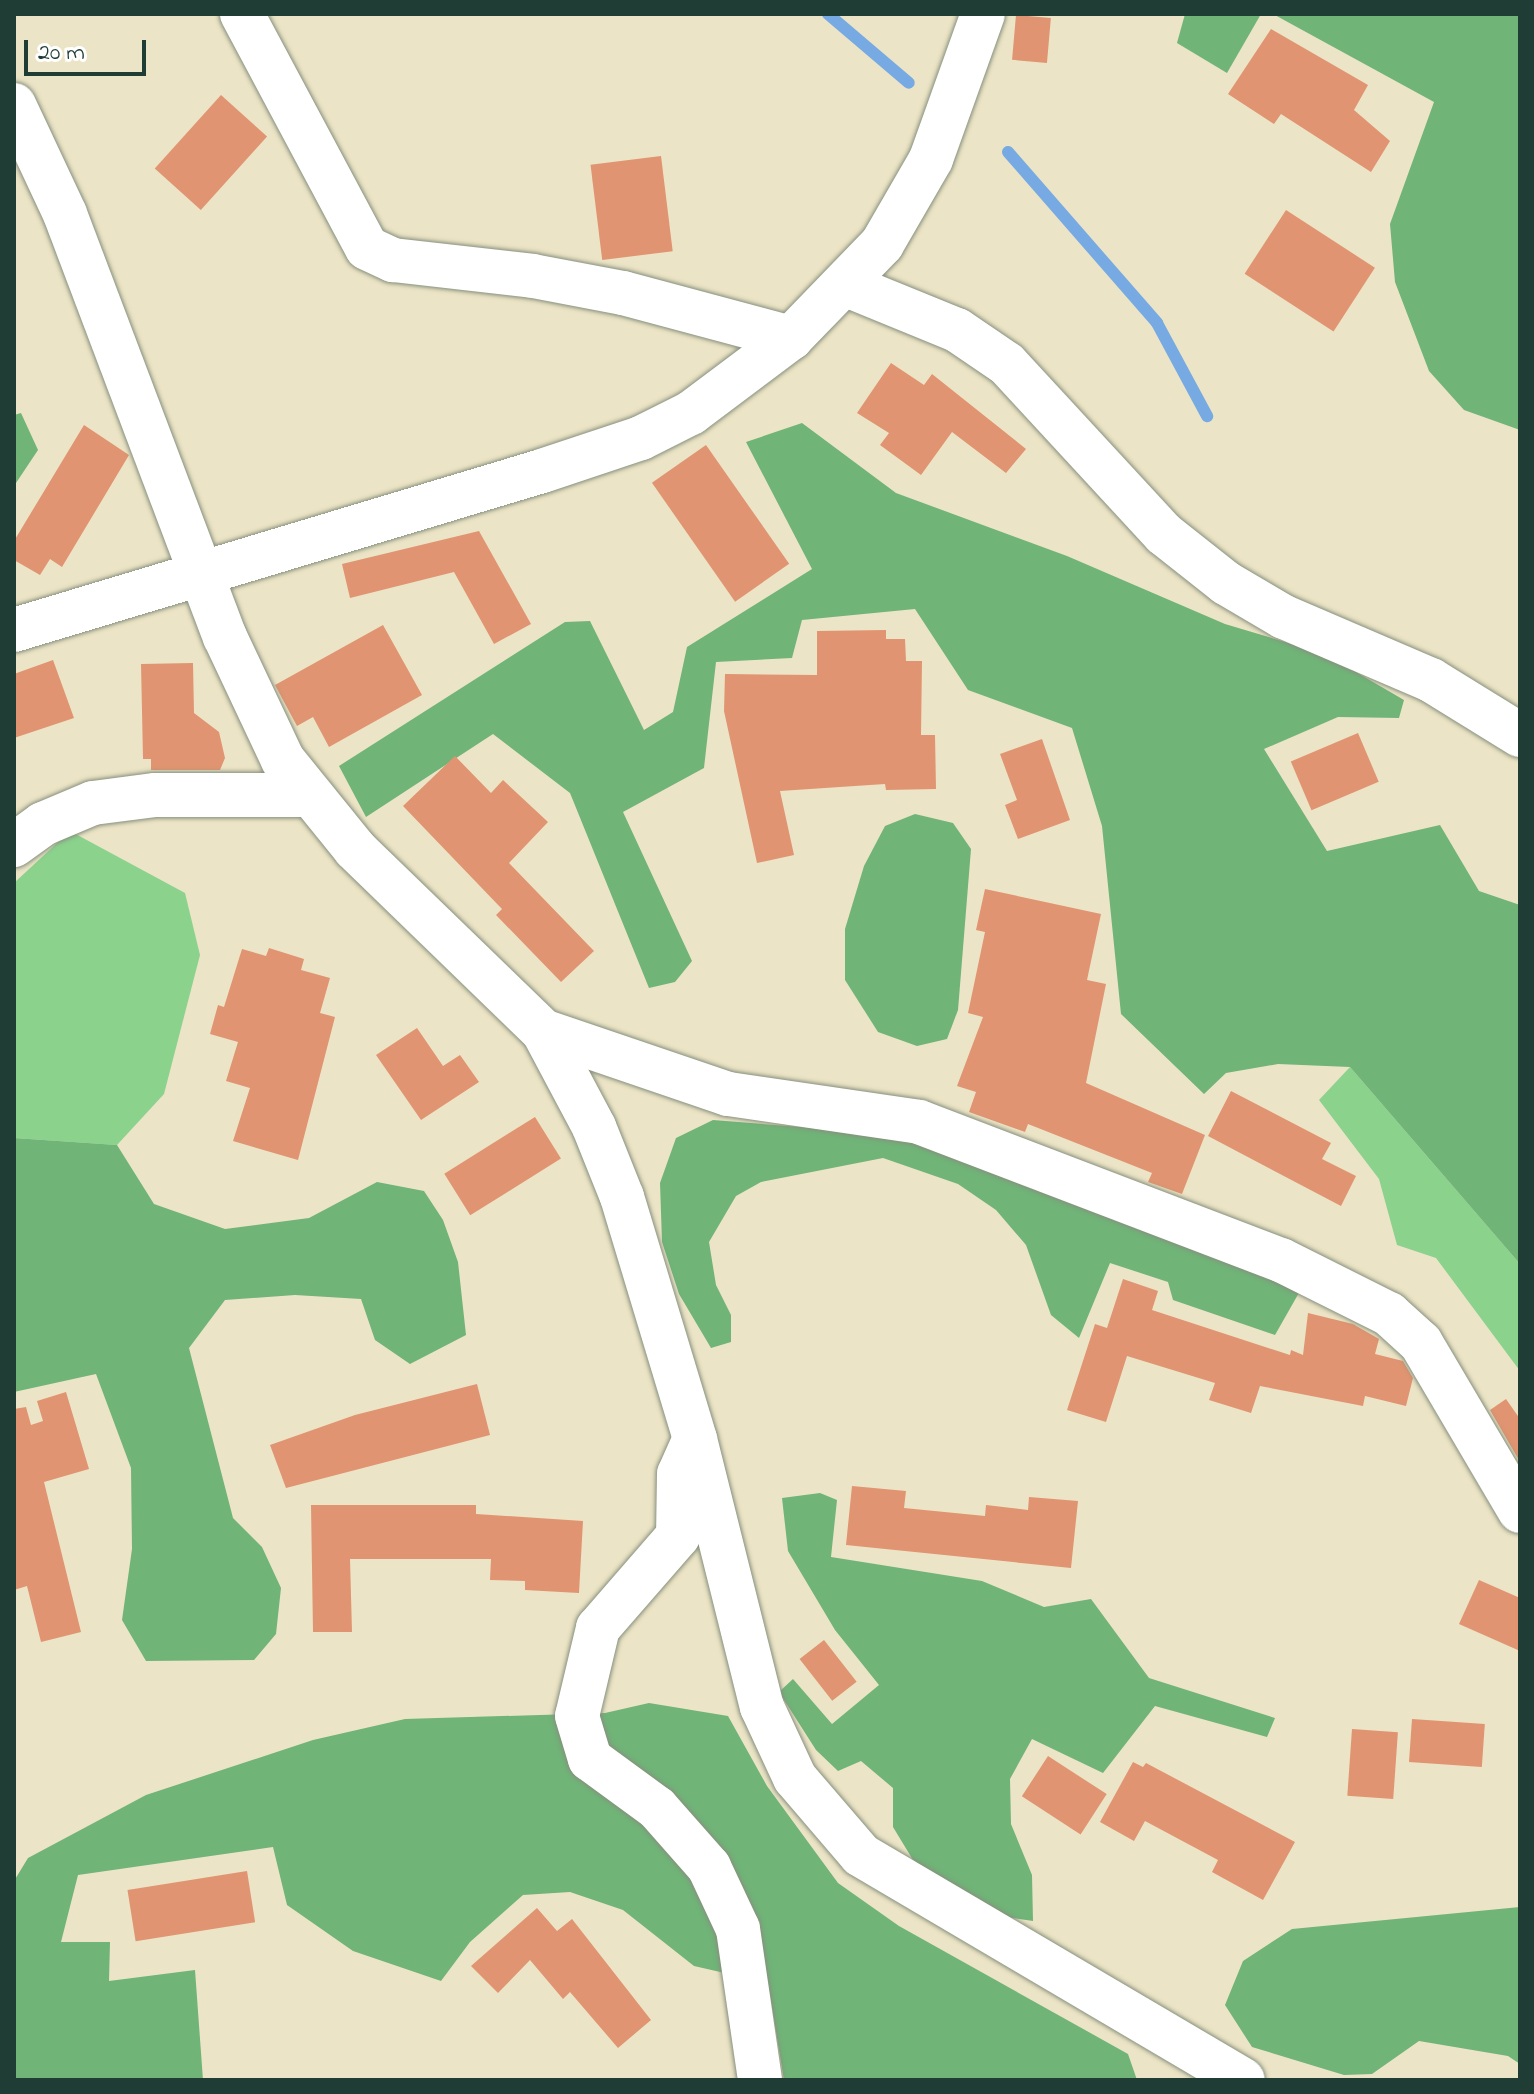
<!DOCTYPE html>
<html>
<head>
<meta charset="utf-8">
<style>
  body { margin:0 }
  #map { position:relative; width:1534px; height:2094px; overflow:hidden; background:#ece4c6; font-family:"Indie Flower",sans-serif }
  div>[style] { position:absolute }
  .green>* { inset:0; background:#8bd28d }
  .forest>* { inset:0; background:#70b478 }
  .stream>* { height:12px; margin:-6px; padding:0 6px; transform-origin:6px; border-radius:6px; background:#77aae3 }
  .building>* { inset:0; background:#e09471; transform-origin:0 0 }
  .roads { filter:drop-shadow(0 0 2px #86907d) drop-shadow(0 0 2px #86907d) }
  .minor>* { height:44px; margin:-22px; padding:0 22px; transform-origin:22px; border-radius:22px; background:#fff }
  span { translate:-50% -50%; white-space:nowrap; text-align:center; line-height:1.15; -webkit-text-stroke:7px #fff; paint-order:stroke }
  .frame { position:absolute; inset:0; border:16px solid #1f3d34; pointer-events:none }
  .scale { position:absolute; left:24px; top:40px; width:122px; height:36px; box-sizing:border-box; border:4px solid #1f3d34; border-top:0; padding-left:10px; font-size:24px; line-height:28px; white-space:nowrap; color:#1f3d34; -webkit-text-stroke:6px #fff; paint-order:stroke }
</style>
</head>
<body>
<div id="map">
  <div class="green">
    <div style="clip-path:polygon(70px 831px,185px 893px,200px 955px,164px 1094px,117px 1145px,14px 1138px,14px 883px)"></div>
    <div style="clip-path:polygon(1350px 1067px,1520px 1264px,1520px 1371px,1436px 1258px,1397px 1245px,1379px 1179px,1319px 1100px)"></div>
  </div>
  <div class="forest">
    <div style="clip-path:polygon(1185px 14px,1261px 14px,1227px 73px,1177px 43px)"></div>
    <div style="clip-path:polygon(1273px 14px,1520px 14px,1520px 430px,1464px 410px,1429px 371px,1395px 282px,1390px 224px,1434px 102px)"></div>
    <div style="clip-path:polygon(21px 413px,38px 450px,14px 486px,14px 415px)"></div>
    <div style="clip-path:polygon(802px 423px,896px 493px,1067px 556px,1225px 624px,1325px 654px,1404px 700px,1399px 718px,1338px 717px,1264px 749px,1327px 851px,1440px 825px,1479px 891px,1520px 905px,1520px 1264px,1350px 1067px,1278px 1064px,1226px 1073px,1204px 1094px,1121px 1014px,1102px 826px,1072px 728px,968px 690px,915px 609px,802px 620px,792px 658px,716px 662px,704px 768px,623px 812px,692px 961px,675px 982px,649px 988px,570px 793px,493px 734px,366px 817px,339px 766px,565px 622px,590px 621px,644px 730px,673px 712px,687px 647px,812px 569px,746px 442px)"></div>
    <div style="clip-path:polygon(915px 814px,953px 823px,971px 849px,958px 1010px,947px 1039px,917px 1046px,878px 1032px,845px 980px,845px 929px,864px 866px,885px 826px)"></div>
    <div style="clip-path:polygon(713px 1120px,877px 1133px,923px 1146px,1035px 1184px,1300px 1291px,1275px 1335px,1173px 1300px,1168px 1282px,1110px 1263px,1079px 1338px,1051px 1315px,1026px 1245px,996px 1210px,958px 1184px,883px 1158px,761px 1182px,736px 1196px,709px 1242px,716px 1285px,731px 1315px,731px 1342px,711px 1348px,679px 1294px,662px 1242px,660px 1183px,676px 1138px)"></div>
    <div style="clip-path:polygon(14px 1138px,117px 1145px,154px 1204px,225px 1229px,309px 1218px,377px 1182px,424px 1191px,443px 1220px,458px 1262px,466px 1335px,410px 1364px,375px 1340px,361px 1299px,295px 1295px,225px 1300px,189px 1348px,233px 1518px,262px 1547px,281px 1588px,276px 1634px,254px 1660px,146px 1661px,122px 1620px,132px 1549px,131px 1468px,96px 1374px,14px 1392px)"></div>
    <div style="clip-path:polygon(820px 1493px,837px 1500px,831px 1557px,982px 1581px,1044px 1607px,1091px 1599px,1149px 1678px,1275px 1718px,1267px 1737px,1155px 1706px,1103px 1773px,1032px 1739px,1010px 1779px,1011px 1824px,1032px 1875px,1033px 1921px,985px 1914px,913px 1860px,893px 1827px,893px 1788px,861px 1761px,838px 1771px,816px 1750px,779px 1692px,793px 1679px,832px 1724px,879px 1685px,835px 1630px,788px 1551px,782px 1498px)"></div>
    <div style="clip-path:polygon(649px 1703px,728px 1716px,767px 1786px,838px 1883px,899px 1926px,1128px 2054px,1137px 2080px,784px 2080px,768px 1983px,694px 1966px,623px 1910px,570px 1892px,523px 1895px,470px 1942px,441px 1981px,353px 1951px,287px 1905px,273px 1847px,78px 1875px,61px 1942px,110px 1942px,109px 1981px,195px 1970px,203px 2080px,14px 2080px,14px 1881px,28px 1858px,146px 1795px,313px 1740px,405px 1719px,605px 1713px)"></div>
    <div style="clip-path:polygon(1520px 1907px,1520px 2064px,1508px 2056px,1419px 2041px,1372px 2074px,1344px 2075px,1252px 2047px,1225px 2005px,1243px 1961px,1292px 1929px)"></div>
  </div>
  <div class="stream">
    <div style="left:828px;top:14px;width:106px;rotate:40.4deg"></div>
    <div style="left:1008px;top:152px;width:227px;rotate:48.9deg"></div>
    <div style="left:1157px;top:323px;width:106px;rotate:61.7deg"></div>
  </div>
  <div class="building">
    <div style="left:1016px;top:15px;width:35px;height:45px;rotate:5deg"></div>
    <div style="clip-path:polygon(1271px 29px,1368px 85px,1354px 110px,1390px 141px,1371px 172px,1281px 114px,1274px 124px,1228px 94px)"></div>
    <div style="left:221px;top:95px;width:62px;height:99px;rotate:42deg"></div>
    <div style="left:661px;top:156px;width:96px;height:71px;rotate:83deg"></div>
    <div style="left:1286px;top:210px;width:106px;height:76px;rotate:33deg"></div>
    <div style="clip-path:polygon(891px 363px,924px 385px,932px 374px,1026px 449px,1006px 473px,952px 432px,921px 475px,880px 445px,889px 433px,857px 413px)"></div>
    <div style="clip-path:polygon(84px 425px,129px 455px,62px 567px,50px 559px,40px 575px,14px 560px,14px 541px)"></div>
    <div style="left:706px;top:445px;width:145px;height:66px;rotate:55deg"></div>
    <div style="clip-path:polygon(479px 531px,531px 624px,494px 644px,454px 572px,350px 598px,342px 564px)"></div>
    <div style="clip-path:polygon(383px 625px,422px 695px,329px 747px,313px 717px,297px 726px,275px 685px)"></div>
    <div style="clip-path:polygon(886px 630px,886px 639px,905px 639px,906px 661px,922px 661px,921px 735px,935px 735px,936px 789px,886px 790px,885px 784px,780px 791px,794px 855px,757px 863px,724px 711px,725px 674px,817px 675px,817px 631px)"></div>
    <div style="clip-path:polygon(53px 660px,74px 718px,14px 738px,14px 674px)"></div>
    <div style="clip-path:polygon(193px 663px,194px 713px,219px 732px,225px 758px,220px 770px,151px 770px,151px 759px,143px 759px,141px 664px)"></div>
    <div style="left:1358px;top:733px;width:53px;height:73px;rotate:67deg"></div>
    <div style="clip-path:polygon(1042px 739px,1070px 820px,1018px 839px,1005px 805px,1017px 800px,1000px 754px)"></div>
    <div style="clip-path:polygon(455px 756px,491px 793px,503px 780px,548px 822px,509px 863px,594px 951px,561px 982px,496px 915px,502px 909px,403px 806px)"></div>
    <div style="clip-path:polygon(985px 889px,1101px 914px,1087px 980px,1106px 984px,1086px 1083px,1205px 1135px,1182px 1194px,1148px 1182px,1152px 1173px,1028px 1124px,1025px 1132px,969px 1112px,976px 1092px,957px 1086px,983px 1017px,968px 1013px,985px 932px,976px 930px)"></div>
    <div style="clip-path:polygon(269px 948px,304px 959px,301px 970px,330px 978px,320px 1013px,335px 1017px,298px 1160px,233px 1141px,250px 1088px,226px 1081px,238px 1042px,210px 1034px,218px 1005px,224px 1007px,242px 949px,266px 956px)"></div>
    <div style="clip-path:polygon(417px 1028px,443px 1066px,460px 1055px,479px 1082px,421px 1120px,376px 1055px)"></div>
    <div style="clip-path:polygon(1231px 1091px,1331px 1143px,1322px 1159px,1356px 1176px,1341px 1206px,1208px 1136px)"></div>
    <div style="left:535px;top:1117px;width:49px;height:107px;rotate:58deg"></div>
    <div style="clip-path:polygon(1123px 1279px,1158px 1291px,1152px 1310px,1290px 1355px,1291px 1350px,1303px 1355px,1308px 1313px,1353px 1324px,1379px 1339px,1375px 1354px,1403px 1361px,1413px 1378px,1406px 1406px,1365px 1396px,1363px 1406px,1260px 1386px,1251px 1413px,1209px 1400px,1215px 1383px,1127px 1356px,1106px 1422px,1067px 1410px,1095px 1324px,1107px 1328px)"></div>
    <div style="clip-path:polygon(477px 1384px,490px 1435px,286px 1488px,270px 1445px,355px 1415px)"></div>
    <div style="clip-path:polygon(66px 1392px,89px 1469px,44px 1482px,81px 1632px,41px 1642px,27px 1586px,14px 1590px,14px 1409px,26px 1407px,31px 1425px,43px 1421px,37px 1401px)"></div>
    <div style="clip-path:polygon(1506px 1399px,1520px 1419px,1520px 1462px,1490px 1410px)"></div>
    <div style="clip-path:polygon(852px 1486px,906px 1491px,904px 1508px,985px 1516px,986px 1505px,1028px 1510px,1029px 1497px,1078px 1501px,1071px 1568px,846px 1545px)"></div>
    <div style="clip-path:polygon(311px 1505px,476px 1505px,476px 1514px,583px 1521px,579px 1593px,525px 1590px,525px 1581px,490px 1580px,491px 1559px,350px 1559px,352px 1632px,313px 1632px)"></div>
    <div style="clip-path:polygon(1479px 1580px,1520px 1598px,1520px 1651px,1459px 1624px)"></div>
    <div style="left:824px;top:1640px;width:53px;height:31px;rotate:52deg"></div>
    <div style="left:1412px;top:1719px;width:73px;height:43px;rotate:4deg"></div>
    <div style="left:1352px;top:1729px;width:46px;height:67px;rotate:4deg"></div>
    <div style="left:1048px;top:1756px;width:70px;height:48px;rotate:33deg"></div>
    <div style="clip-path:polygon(1133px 1762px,1143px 1767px,1146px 1763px,1295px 1842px,1263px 1900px,1212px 1872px,1218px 1860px,1145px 1821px,1134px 1841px,1100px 1822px)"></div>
    <div style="left:247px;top:1871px;width:52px;height:121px;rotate:81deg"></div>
    <div style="clip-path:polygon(537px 1908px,557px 1931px,572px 1919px,651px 2020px,618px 2048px,570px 1992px,563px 1999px,530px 1960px,498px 1993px,471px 1966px)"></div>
  </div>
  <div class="roads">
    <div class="minor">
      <div style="left:242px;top:14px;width:265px;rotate:61.9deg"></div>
      <div style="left:367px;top:248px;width:29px;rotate:25deg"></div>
      <div style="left:393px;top:260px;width:141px;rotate:6.5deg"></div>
      <div style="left:533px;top:276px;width:92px;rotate:10.7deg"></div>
      <div style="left:623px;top:293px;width:174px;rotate:15deg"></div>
      <div style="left:14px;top:105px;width:120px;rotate:64.9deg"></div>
      <div style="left:65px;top:214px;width:452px;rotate:69.3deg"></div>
      <div style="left:225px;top:637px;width:136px;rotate:64.8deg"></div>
      <div style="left:283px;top:760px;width:114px;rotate:51deg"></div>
      <div style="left:355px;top:849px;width:262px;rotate:44.1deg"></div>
      <div style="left:543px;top:1031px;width:109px;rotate:62deg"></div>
      <div style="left:594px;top:1127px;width:75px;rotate:68.2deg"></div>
      <div style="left:622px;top:1197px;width:253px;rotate:73.2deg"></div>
      <div style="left:695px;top:1439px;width:276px;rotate:76deg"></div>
      <div style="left:762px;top:1707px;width:78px;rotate:65.1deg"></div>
      <div style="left:795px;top:1778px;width:101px;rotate:49.4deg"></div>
      <div style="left:861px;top:1855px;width:443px;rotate:30.5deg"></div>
      <div style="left:844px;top:284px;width:122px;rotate:22.2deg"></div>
      <div style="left:957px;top:330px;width:60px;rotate:34.2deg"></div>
      <div style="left:1007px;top:364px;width:231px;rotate:47.3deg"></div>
      <div style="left:1164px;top:534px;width:79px;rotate:38.3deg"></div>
      <div style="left:1226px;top:583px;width:67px;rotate:30.4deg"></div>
      <div style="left:1284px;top:617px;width:160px;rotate:23.2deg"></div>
      <div style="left:1431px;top:680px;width:105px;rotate:31.7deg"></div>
      <div style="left:14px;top:630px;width:551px;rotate:-16.76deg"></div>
      <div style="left:542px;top:471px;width:104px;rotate:-18.4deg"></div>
      <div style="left:641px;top:438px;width:56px;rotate:-26.6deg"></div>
      <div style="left:691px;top:413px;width:125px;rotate:-36.9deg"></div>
      <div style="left:791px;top:338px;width:131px;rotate:-45.9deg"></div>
      <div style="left:882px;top:244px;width:98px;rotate:-60deg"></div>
      <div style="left:931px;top:159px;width:154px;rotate:-70.3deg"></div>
      <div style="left:14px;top:845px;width:36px;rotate:-36deg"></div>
      <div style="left:43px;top:824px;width:54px;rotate:-22.8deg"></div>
      <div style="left:93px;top:803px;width:63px;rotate:-7.4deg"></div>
      <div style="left:155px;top:795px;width:154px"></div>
      <div style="left:543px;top:1031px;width:195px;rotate:18.8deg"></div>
      <div style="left:728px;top:1094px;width:193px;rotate:8.3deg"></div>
      <div style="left:919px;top:1122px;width:387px;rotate:20.9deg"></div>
      <div style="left:1281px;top:1260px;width:121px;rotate:26.6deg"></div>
      <div style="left:1389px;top:1314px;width:43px;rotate:42.2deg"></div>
      <div style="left:1421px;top:1343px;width:195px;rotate:59.5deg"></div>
      <div style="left:692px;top:1445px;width:32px;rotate:114deg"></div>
      <div style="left:679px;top:1474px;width:62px;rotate:90.9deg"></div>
      <div style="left:678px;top:1536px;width:122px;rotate:131deg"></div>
      <div style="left:598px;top:1628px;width:90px;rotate:103.4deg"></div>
      <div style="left:577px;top:1716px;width:45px;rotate:73.2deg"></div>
      <div style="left:590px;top:1759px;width:83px;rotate:36.2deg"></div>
      <div style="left:657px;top:1808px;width:79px;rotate:48.6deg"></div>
      <div style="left:709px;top:1867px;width:68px;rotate:64.9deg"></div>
      <div style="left:738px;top:1929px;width:153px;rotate:81.7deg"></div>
    </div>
  </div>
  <div class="frame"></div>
  <div class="scale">20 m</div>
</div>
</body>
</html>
